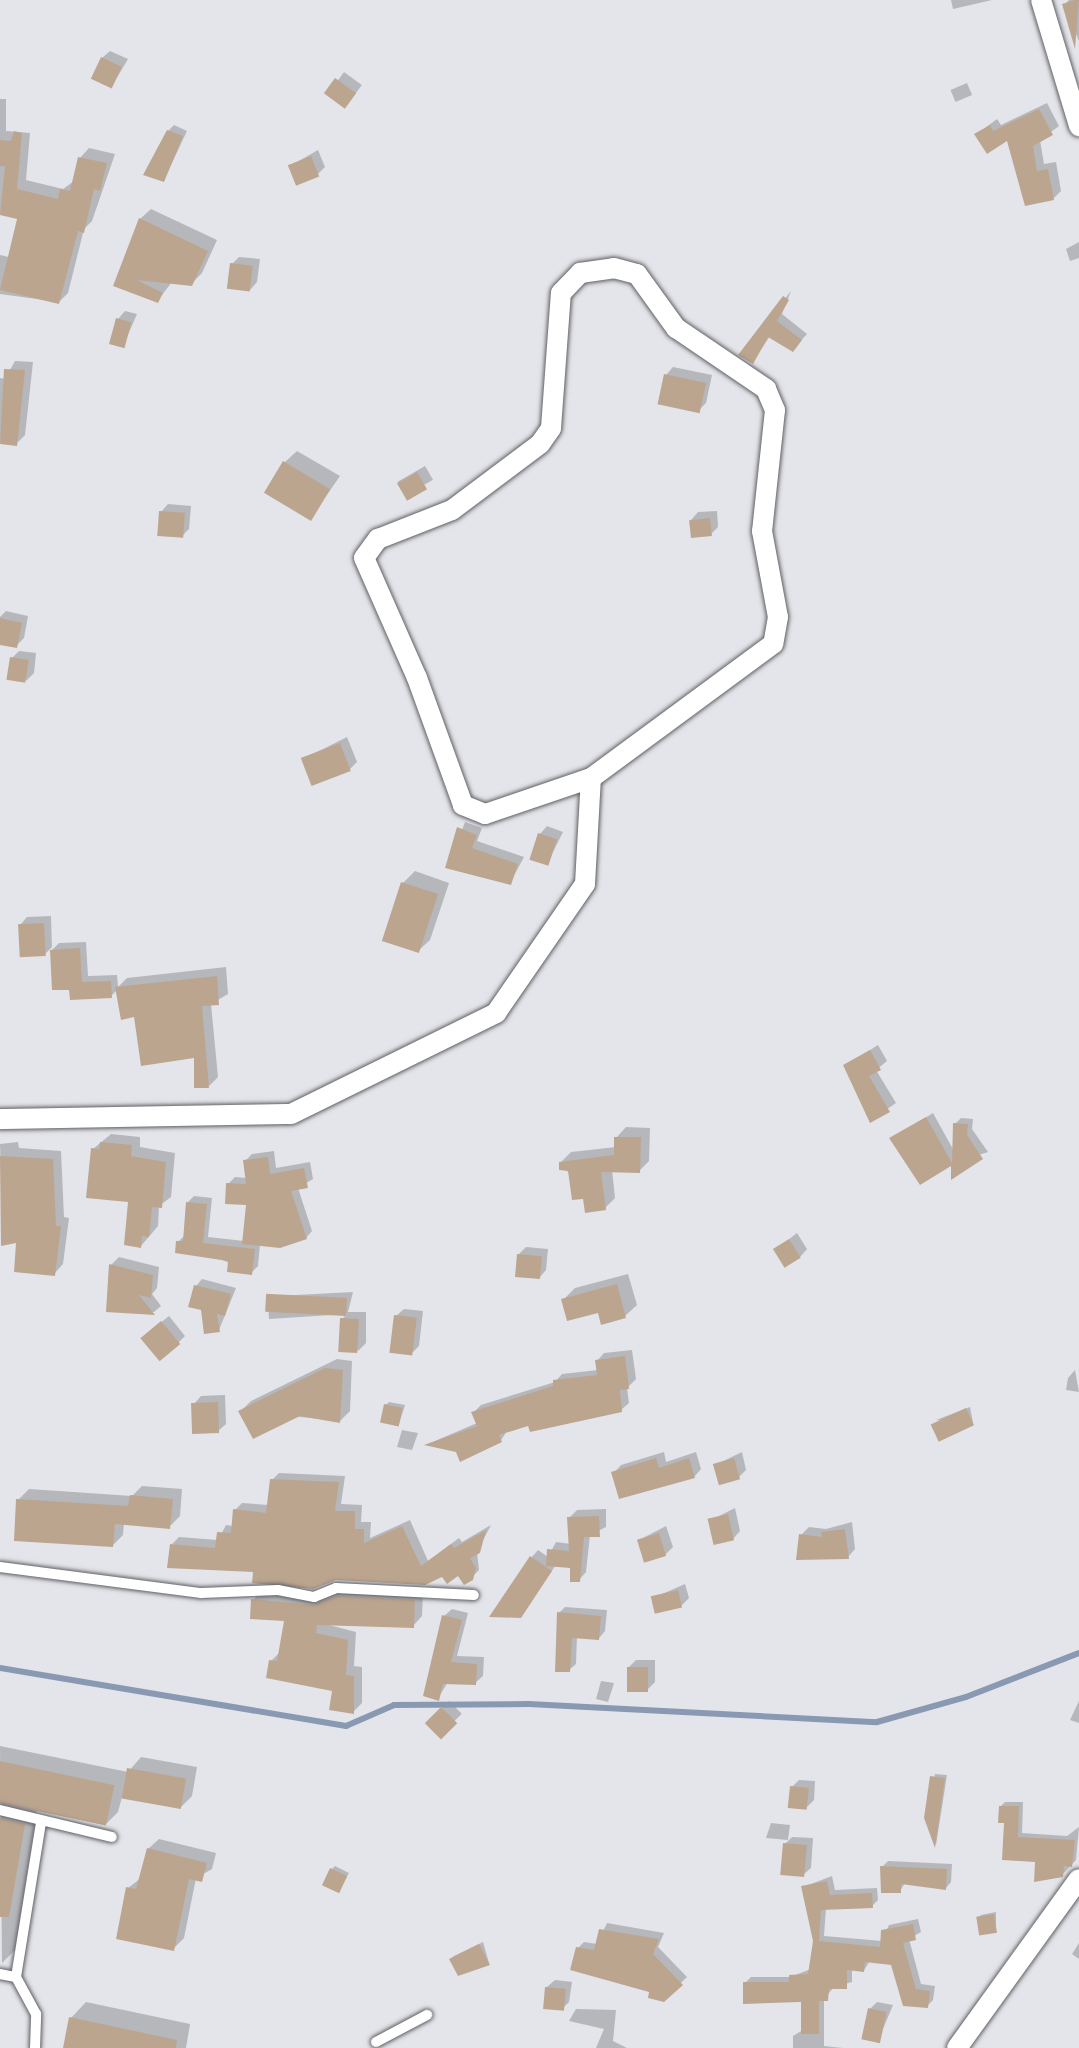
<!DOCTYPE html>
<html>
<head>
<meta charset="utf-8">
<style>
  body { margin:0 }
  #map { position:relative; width:1079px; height:2048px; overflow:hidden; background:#e4e5ea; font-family:"Asap Condensed",sans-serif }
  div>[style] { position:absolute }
  .shadow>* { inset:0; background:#0003; transform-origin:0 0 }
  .stream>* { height:6px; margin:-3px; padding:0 3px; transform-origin:3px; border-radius:3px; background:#8a99b2 }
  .building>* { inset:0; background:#bca58f; transform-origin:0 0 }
  .roads { filter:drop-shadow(0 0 2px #5f6064) drop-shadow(0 0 2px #5f6064) }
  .service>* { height:10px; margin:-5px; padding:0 5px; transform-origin:5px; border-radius:5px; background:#fff }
  .minor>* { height:20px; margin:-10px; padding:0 10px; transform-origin:10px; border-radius:10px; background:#fff }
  span { translate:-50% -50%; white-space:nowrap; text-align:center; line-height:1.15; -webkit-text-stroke:6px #e4e5ea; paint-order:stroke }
</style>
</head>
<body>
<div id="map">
  <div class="shadow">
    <div style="clip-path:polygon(951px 0,992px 0,953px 9px)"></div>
    <div style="clip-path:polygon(1069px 0,1079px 0,1079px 41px,1064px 5px)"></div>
    <div style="clip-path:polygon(110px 51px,128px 59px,112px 86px,102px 58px)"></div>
    <div style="left:344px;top:72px;width:22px;height:26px;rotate:36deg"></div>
    <div style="left:967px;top:83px;width:13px;height:18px;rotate:67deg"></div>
    <div style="clip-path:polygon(0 99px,6px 99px,6px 131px,30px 133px,26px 180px,63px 189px,74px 181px,80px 158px,89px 148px,115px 154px,92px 221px,84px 229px,68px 293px,59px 302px,0 294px,0 255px,9px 257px,19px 218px,0 213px)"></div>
    <div style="clip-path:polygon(1047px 103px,1059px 126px,1040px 140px,1044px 164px,1056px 162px,1061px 191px,1053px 199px,1009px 138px,977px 134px,997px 119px,1001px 125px)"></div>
    <div style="clip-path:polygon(174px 125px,187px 131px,164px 180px,168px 131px)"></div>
    <div style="clip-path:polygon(318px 150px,325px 167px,317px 175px,290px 166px)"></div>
    <div style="clip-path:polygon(151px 209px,217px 240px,202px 273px,191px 284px,172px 282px,158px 300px,116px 285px,140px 219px)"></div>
    <div style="clip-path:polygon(1079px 242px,1079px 258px,1070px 261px,1066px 249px)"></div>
    <div style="clip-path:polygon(239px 257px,260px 259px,257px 282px,250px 290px,232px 264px)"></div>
    <div style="clip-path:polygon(791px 291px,782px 314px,807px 334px,798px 344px,770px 336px,753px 362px,741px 354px)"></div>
    <div style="clip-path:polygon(125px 311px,137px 314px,123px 346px,118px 319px)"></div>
    <div style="clip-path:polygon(15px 361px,33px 362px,25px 435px,16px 444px,0 442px,0 378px,5px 379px)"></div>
    <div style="clip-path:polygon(673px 367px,712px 375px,706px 403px,699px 410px,666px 375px)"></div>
    <div style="clip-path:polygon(297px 451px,340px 476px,311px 518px,285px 462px)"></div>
    <div style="left:425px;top:466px;width:16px;height:32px;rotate:60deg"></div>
    <div style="clip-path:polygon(168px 504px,191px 506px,189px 529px,182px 536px,161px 512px)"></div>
    <div style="clip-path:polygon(717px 511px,718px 527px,711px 534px,691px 520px,698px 512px)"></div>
    <div style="clip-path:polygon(6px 611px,28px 616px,24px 638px,16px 646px,0 643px,0 617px)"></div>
    <div style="clip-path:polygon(19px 651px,36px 653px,34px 673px,26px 681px,12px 658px)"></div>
    <div style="clip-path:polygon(347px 737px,357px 762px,350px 769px,303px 759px)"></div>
    <div style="clip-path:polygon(465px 822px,482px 828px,477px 841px,524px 857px,510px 883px,448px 867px)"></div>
    <div style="clip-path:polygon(547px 826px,563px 832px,547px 864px,540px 834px)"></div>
    <div style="clip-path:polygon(415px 871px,449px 883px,430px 940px,418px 951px,403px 883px)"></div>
    <div style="clip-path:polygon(51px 916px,52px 950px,59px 943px,86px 942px,88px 976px,117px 975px,118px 987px,127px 978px,226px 967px,228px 994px,211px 1004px,218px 1077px,209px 1086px,196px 1056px,136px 1015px,118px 989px,111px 996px,54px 988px,52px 947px,45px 954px,20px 925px,27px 917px)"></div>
    <div style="clip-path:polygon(878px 1045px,887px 1061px,876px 1070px,896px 1103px,871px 1120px,846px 1065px)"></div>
    <div style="clip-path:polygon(933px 1113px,954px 1151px,955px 1124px,961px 1118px,973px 1119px,972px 1129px,988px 1152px,954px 1163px,921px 1182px,892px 1138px)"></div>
    <div style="clip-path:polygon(626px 1127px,650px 1128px,649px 1161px,639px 1171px,612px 1170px,615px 1198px,605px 1208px,585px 1197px,561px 1162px,571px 1152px,616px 1147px,616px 1138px)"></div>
    <div style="clip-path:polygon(111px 1134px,140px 1137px,140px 1147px,175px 1153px,171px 1197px,159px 1206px,158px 1226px,141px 1246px,130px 1200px,93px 1149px)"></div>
    <div style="clip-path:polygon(18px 1142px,19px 1148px,61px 1151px,64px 1217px,69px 1218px,63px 1264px,54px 1274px,18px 1241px,3px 1243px,0 1144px)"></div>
    <div style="clip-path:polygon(274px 1151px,276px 1168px,310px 1162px,313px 1179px,298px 1188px,312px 1231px,306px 1238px,260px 1244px,258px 1266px,252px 1272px,178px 1242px,186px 1234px,188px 1202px,194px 1196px,212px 1198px,208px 1237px,244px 1241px,249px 1203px,228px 1184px,235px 1177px,247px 1178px,245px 1161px,252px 1154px)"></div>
    <div style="clip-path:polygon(797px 1233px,807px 1249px,800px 1257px,775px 1250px)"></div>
    <div style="clip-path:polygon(526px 1247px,548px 1249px,546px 1270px,539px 1278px,518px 1255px)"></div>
    <div style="clip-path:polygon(119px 1257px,159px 1267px,157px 1288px,152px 1294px,161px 1306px,154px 1312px,109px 1310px,111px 1265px)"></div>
    <div style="clip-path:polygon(628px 1274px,637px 1305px,625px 1316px,563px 1300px,575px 1288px)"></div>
    <div style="clip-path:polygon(202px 1279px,236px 1288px,219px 1330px,202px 1308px,196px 1286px)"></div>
    <div style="clip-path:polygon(353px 1292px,348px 1312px,366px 1312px,366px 1343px,358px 1351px,342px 1319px,347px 1314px,269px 1319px,268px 1304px,276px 1296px)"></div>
    <div style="clip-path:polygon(404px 1309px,423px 1311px,419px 1346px,411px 1354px,396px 1316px)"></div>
    <div style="clip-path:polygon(169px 1316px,185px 1336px,178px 1343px,150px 1331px)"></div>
    <div style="clip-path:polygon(632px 1350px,636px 1379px,627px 1388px,629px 1403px,621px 1410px,530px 1424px,507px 1431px,501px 1440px,458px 1450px,428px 1444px,477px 1423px,474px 1412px,481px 1405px,555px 1382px,562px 1374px,598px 1370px,597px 1361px,604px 1353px)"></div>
    <div style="clip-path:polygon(337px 1359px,352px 1361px,350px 1411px,340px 1421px,241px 1411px,251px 1401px)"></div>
    <div style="clip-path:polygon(1075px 1370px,1079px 1392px,1066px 1390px,1068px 1378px)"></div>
    <div style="clip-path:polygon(225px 1395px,226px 1424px,218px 1431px,194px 1404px,201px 1396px)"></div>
    <div style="clip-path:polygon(389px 1402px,405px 1405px,399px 1424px,386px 1405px)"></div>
    <div style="clip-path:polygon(970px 1407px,973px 1423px,936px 1420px)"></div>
    <div style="clip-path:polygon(402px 1430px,418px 1433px,412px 1450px,397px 1447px)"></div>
    <div style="clip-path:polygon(664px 1452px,666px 1462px,696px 1452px,701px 1469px,694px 1477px,614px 1473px,621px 1465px)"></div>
    <div style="clip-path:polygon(742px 1452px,746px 1470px,739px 1477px,715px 1465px)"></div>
    <div style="clip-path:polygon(279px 1473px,345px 1476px,341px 1504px,362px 1505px,361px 1522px,371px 1522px,370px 1538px,410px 1520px,428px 1561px,459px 1538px,462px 1542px,491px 1525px,477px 1552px,479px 1570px,471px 1578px,458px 1573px,255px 1570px,172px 1544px,179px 1537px,218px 1540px,226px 1525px,233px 1526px,235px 1510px,242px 1503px,269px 1505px,272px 1480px)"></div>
    <div style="clip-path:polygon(142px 1486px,182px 1489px,180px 1516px,169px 1527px,124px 1523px,123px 1535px,113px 1545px,18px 1500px,29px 1489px,132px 1496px)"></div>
    <div style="clip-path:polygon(735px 1508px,740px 1531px,733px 1539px,711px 1520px)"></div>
    <div style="clip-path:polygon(606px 1509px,606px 1527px,590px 1535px,586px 1572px,579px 1580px,572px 1566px,556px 1565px,520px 1615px,531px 1558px,538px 1550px,548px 1557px,556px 1542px,571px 1544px,569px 1518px,577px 1510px)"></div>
    <div style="clip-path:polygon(852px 1522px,855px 1549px,848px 1557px,801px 1535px,809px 1527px,826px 1529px)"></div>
    <div style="clip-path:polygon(666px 1526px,673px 1547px,665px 1555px,639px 1540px)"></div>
    <div style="clip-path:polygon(685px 1584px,689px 1598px,681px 1606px,653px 1598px)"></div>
    <div style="clip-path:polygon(348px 1588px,423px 1592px,422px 1616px,413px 1626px,329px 1625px,356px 1632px,354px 1666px,362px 1667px,362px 1703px,353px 1712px,334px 1690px,271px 1661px,281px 1651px,286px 1619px,253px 1600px,262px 1591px,324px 1597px)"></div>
    <div style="clip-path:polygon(565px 1607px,607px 1610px,605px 1631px,599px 1638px,577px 1636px,576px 1664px,569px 1670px,559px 1613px)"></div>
    <div style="clip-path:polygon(452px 1609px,468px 1613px,457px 1656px,484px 1657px,483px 1676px,475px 1683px,448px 1682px,438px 1698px,444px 1616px)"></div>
    <div style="clip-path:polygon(636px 1660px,655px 1660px,655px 1682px,647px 1690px,629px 1667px)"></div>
    <div style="clip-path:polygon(601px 1681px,614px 1683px,608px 1702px,596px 1699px)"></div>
    <div style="left:449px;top:1701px;width:18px;height:31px;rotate:45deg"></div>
    <div style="clip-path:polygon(1079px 1701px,1079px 1723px,1070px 1720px)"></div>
    <div style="clip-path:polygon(0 1746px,128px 1772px,141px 1757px,197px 1767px,192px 1796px,180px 1808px,122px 1797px,118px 1812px,105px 1825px,37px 1811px,15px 1950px,2px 1963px)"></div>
    <div style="clip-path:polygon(935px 1774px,947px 1775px,936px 1845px,926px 1818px)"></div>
    <div style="clip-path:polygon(799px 1780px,815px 1781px,814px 1800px,807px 1807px,792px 1787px)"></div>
    <div style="clip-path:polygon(1005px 1802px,1023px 1802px,1022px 1833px,1067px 1836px,1079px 1827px,1076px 1860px,1062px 1875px,1036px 1880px,1037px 1860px,1004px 1858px,1006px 1821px,1001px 1806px)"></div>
    <div style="clip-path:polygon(771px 1823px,790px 1825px,788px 1840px,766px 1838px)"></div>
    <div style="clip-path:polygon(792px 1837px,813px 1838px,811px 1868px,803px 1875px,785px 1844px)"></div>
    <div style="clip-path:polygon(159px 1839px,216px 1853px,212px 1869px,196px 1878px,184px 1938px,173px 1949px,128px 1888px,141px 1878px,148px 1849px)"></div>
    <div style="clip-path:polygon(888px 1861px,952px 1864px,951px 1882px,946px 1888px,905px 1883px,900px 1891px,882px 1867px)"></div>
    <div style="clip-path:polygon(335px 1866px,349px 1873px,338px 1891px,332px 1869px)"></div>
    <div style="clip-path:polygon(832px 1876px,835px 1890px,877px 1888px,878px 1900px,872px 1906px,826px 1908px,824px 1936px,882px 1941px,889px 1925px,918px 1919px,921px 1932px,909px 1939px,921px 1984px,935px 1986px,933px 2000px,927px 2006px,893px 1963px,870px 1961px,864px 1970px,852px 1969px,852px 1982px,834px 1987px,824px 1999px,824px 2046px,843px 2048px,793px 2048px,793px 2036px,803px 2030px,803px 2000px,745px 1983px,751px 1977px,790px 1977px,811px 1969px,815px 1941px,803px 1887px)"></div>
    <div style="clip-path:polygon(996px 1912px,996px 1931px,978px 1918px,981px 1915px)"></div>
    <div style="clip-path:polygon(607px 1923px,664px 1933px,658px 1947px,687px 1977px,663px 2000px,578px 1948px,584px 1942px,597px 1944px)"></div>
    <div style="clip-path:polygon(483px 1942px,489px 1963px,451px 1959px,454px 1956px)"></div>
    <div style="clip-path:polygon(1079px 1943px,1079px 1959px,1072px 1954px)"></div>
    <div style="clip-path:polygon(555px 1980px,572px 1982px,569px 2002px,562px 2009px,547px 1987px)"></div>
    <div style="clip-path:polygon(86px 2002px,190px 2024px,186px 2048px,65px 2048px,71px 2018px)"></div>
    <div style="clip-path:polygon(877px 2002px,893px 2005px,883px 2029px,870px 2009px)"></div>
    <div style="clip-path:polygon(576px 2009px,616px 2010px,613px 2041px,627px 2048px,596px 2048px,604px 2029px,569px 2021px)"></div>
  </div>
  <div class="stream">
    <div style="left:0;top:1668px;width:351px;rotate:9.5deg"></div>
    <div style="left:346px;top:1726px;width:52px;rotate:-23.6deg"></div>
    <div style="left:394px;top:1705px;width:135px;rotate:-0.4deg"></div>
    <div style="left:529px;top:1704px;width:348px;rotate:3deg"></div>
    <div style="left:877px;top:1722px;width:92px;rotate:-15.7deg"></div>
    <div style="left:966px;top:1697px;width:121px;rotate:-21.3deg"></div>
  </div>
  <div class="building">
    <div style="clip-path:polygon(1075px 0,1079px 0,1075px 49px,1062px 4px)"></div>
    <div style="left:101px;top:57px;width:23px;height:24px;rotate:25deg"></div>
    <div style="left:335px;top:78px;width:26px;height:19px;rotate:36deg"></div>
    <div style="clip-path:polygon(1039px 109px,1053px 135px,1033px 146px,1037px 171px,1048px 169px,1054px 200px,1025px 206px,1007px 141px,987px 154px,974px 134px,990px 125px,993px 131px)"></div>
    <div style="clip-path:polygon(167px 130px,183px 136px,164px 182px,143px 175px)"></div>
    <div style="clip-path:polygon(14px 131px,22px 133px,17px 189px,58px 199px,60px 189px,70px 191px,78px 157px,107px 163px,100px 191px,94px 189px,84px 233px,78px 231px,59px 304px,0 290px,17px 219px,0 215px,5px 166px,0 166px,0 140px,11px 141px)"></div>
    <div style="left:311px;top:156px;width:22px;height:25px;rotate:68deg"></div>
    <div style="clip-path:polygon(139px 218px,208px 251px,192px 286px,137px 280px,163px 293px,158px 303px,113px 286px)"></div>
    <div style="left:230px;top:263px;width:23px;height:26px;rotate:7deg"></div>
    <div style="clip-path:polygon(783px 296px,789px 300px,777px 321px,802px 340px,793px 352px,768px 337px,753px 364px,738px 355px)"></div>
    <div style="left:116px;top:318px;width:16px;height:27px;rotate:15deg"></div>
    <div style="clip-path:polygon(4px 369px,25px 370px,17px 446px,0 444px)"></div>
    <div style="left:664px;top:374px;width:43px;height:31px;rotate:12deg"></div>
    <div style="left:283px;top:461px;width:55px;height:37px;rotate:31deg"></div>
    <div style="left:417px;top:472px;width:20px;height:23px;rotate:60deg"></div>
    <div style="left:159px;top:511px;width:26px;height:25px;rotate:4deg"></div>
    <div style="left:710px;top:518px;width:18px;height:21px;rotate:84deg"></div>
    <div style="clip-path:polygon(0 618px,22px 623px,17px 648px,0 645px)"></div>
    <div style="left:10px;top:657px;width:19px;height:23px;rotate:9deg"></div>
    <div style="left:340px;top:743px;width:30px;height:42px;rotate:69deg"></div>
    <div style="clip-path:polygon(457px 827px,477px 835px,472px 848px,518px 864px,511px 885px,445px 868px)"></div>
    <div style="left:538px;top:833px;width:20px;height:28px;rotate:18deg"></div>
    <div style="left:401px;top:882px;width:39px;height:62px;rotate:18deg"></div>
    <div style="left:44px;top:923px;width:33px;height:26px;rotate:87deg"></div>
    <div style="clip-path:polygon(80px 948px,82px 982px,111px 981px,112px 998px,70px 1000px,69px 990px,52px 990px,50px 950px)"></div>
    <div style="clip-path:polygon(217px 976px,219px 1005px,202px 1006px,209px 1088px,194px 1088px,194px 1058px,141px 1066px,134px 1017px,121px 1020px,115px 987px)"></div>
    <div style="clip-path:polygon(870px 1050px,881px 1070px,869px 1076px,890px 1112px,870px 1123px,843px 1065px)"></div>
    <div style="clip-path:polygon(926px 1117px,952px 1163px,953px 1123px,968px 1124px,967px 1135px,983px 1159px,951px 1180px,951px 1166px,920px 1185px,889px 1138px)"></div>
    <div style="clip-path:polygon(614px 1137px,641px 1137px,640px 1173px,601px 1172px,606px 1210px,585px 1213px,583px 1199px,572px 1200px,568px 1171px,559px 1170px,559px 1162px,614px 1155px)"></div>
    <div style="clip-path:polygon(100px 1142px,132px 1145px,131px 1156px,166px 1162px,162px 1208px,152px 1207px,149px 1237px,142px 1236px,141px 1248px,124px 1245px,128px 1202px,86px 1198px,91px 1148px,99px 1149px)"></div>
    <div style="clip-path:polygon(0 1156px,53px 1159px,56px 1226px,61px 1226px,55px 1276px,14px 1272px,16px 1243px,1px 1246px)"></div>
    <div style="clip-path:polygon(268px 1157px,270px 1174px,304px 1168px,308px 1188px,291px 1191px,307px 1239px,280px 1248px,242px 1244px,246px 1205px,225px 1204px,226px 1183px,246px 1184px,243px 1160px)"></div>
    <div style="clip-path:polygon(186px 1202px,207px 1204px,203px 1243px,255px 1249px,252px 1275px,227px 1272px,228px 1261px,175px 1253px,176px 1241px,183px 1241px)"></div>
    <div style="left:789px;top:1239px;width:22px;height:19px;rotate:58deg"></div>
    <div style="left:517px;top:1254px;width:25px;height:23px;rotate:5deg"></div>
    <div style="clip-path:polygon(109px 1264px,153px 1275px,151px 1298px,139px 1295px,155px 1315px,106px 1312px)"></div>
    <div style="clip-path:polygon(617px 1284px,626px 1318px,601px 1325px,598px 1313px,567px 1321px,561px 1299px)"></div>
    <div style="clip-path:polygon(194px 1285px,231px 1294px,225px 1316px,217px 1314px,220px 1332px,204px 1334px,201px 1310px,188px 1307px)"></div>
    <div style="left:347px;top:1298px;width:18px;height:81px;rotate:93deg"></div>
    <div style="left:394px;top:1315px;width:23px;height:38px;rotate:7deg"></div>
    <div style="left:340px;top:1318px;width:19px;height:34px;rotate:3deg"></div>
    <div style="left:161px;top:1321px;width:30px;height:27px;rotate:50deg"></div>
    <div style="clip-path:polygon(625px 1356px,629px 1389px,620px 1390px,622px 1412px,530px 1432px,528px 1426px,499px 1435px,502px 1442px,460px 1462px,456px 1452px,424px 1445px,477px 1426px,471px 1412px,553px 1386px,553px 1380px,597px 1375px,595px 1360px)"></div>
    <div style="clip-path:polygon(325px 1368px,343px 1370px,340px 1423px,300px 1416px,253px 1439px,238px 1411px)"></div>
    <div style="left:218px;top:1402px;width:31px;height:27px;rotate:88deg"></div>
    <div style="left:384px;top:1404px;width:19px;height:19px;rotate:12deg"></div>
    <div style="left:966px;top:1408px;width:19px;height:39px;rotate:65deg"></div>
    <div style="clip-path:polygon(656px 1458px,659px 1468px,689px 1458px,695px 1478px,619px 1499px,611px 1472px)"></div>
    <div style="left:734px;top:1458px;width:22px;height:22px;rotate:74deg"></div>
    <div style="clip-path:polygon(270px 1479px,339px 1482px,335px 1511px,355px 1511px,355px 1529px,364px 1529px,364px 1543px,402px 1526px,421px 1566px,451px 1544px,454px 1548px,486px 1530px,480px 1553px,470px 1558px,476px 1568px,473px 1580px,464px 1585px,458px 1576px,447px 1584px,442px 1577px,425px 1585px,336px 1580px,313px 1589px,252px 1583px,253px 1572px,167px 1568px,170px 1544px,215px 1548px,217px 1532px,231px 1533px,233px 1509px,266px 1513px)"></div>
    <div style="clip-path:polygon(130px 1495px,173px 1499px,170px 1529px,115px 1524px,113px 1547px,14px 1541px,16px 1499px,128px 1506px)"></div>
    <div style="left:728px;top:1514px;width:27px;height:21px;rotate:77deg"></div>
    <div style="clip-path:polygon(599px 1516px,600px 1537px,584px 1537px,580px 1582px,570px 1582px,570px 1568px,546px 1566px,547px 1549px,569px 1551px,567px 1517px)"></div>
    <div style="clip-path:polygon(845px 1529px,849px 1559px,796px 1560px,799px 1534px,822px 1537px,821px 1532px)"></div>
    <div style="left:659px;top:1533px;width:24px;height:23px;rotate:73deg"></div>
    <div style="clip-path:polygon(530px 1556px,552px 1571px,521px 1618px,489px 1617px)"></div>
    <div style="left:678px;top:1590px;width:18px;height:28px;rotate:77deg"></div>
    <div style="clip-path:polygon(337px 1596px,415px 1600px,414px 1628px,317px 1625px,316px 1633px,348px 1640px,346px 1675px,354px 1676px,354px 1714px,329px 1710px,332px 1691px,266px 1678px,269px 1660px,277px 1661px,284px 1621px,250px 1619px,251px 1599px,313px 1605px)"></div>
    <div style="clip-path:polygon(557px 1612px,601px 1616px,599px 1640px,572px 1638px,570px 1672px,555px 1672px)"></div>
    <div style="clip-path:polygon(442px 1615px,462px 1620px,451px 1662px,477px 1664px,476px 1685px,443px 1684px,439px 1701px,423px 1696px)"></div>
    <div style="left:627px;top:1667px;width:21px;height:25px"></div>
    <div style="left:441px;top:1707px;width:23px;height:23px;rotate:45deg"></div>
    <div style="left:0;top:1761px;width:117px;height:41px;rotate:12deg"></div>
    <div style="left:127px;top:1768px;width:60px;height:31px;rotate:10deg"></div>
    <div style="clip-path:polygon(930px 1776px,945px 1778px,935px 1848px,924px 1818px)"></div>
    <div style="left:790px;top:1786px;width:19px;height:22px;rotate:6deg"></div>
    <div style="clip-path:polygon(999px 1806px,1019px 1806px,1018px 1837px,1075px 1840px,1072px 1867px,1064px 1866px,1063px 1877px,1034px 1882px,1035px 1862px,1002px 1860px,1004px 1823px,998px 1823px)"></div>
    <div style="clip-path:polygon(0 1818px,25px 1824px,9px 1917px,0 1917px)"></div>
    <div style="left:783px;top:1843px;width:24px;height:32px;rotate:5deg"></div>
    <div style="clip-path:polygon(147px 1848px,207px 1863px,202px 1882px,189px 1879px,174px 1951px,116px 1939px,126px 1887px,136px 1889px)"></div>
    <div style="clip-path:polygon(880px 1866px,947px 1869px,946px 1890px,901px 1884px,901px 1893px,881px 1893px)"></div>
    <div style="left:330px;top:1868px;width:19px;height:19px;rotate:25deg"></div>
    <div style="clip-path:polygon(827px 1881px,830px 1895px,872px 1893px,873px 1908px,821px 1910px,819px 1941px,880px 1947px,881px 1930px,913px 1924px,916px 1940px,903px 1943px,916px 1989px,930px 1991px,928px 2008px,903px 2006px,891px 1965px,865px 1962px,864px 1972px,847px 1970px,847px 1989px,829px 1989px,828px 2001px,819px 2001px,819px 2034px,801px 2034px,801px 2002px,743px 2004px,743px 1982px,789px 1982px,789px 1975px,808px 1974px,813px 1941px,801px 1886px)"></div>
    <div style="left:994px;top:1914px;width:19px;height:18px;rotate:81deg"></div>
    <div style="clip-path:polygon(599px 1929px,659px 1939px,653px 1954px,683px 1985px,664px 2002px,648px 1998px,649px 1992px,570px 1970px,576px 1947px,594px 1950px)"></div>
    <div style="clip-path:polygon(479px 1944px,490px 1965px,458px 1976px,449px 1959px)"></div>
    <div style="left:545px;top:1987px;width:21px;height:22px;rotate:5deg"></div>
    <div style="left:868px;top:2008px;width:19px;height:32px;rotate:12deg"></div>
    <div style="clip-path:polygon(69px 2017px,177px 2040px,176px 2048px,63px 2048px)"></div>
  </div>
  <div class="roads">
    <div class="service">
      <div style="left:0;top:1567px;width:203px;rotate:7.4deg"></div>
      <div style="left:201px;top:1593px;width:77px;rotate:-2.2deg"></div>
      <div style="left:278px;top:1590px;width:37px;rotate:11deg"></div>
      <div style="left:314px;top:1597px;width:24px;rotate:-22deg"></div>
      <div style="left:336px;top:1588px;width:138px;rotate:2.9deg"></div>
      <div style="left:0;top:1810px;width:115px;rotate:13.6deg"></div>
      <div style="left:0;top:1974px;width:16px;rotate:11deg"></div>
      <div style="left:376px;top:2042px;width:58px;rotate:-27.9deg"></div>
      <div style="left:35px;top:2048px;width:34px;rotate:-88deg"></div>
      <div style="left:36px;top:2014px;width:42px;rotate:-118.4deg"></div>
      <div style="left:16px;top:1977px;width:157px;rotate:-80.8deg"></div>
    </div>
    <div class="minor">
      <div style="left:1041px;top:0;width:132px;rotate:73.2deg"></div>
      <div style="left:0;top:1119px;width:291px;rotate:-1deg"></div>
      <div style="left:291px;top:1114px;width:229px;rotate:-26.2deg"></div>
      <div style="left:496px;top:1013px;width:157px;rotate:-55.4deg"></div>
      <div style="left:585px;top:884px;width:106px;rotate:-86.8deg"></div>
      <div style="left:591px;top:778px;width:112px;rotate:161.2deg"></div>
      <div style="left:485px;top:814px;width:24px;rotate:-158deg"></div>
      <div style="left:463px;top:805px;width:135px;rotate:-109.9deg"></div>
      <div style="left:417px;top:678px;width:131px;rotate:-113.8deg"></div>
      <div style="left:364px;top:558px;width:24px;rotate:-54deg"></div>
      <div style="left:378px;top:539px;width:79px;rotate:-21.4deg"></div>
      <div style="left:452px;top:510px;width:110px;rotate:-36.9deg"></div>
      <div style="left:540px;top:444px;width:19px;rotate:-55deg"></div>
      <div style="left:551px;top:428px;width:135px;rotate:-85.8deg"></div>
      <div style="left:561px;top:293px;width:28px;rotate:-46deg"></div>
      <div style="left:580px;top:273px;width:34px;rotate:-8deg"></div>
      <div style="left:614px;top:268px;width:24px;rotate:15deg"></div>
      <div style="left:637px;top:274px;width:67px;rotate:54.2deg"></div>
      <div style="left:676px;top:328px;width:109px;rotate:34.1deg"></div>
      <div style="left:766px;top:389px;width:23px;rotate:67deg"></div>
      <div style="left:775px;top:410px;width:122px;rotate:96.1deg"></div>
      <div style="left:762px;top:531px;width:87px;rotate:79.5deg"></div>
      <div style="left:778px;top:617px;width:27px;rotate:100deg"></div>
      <div style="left:773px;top:644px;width:226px;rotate:143.6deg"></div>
      <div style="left:957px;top:2048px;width:208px;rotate:-54.2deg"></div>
    </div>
  </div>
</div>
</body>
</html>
